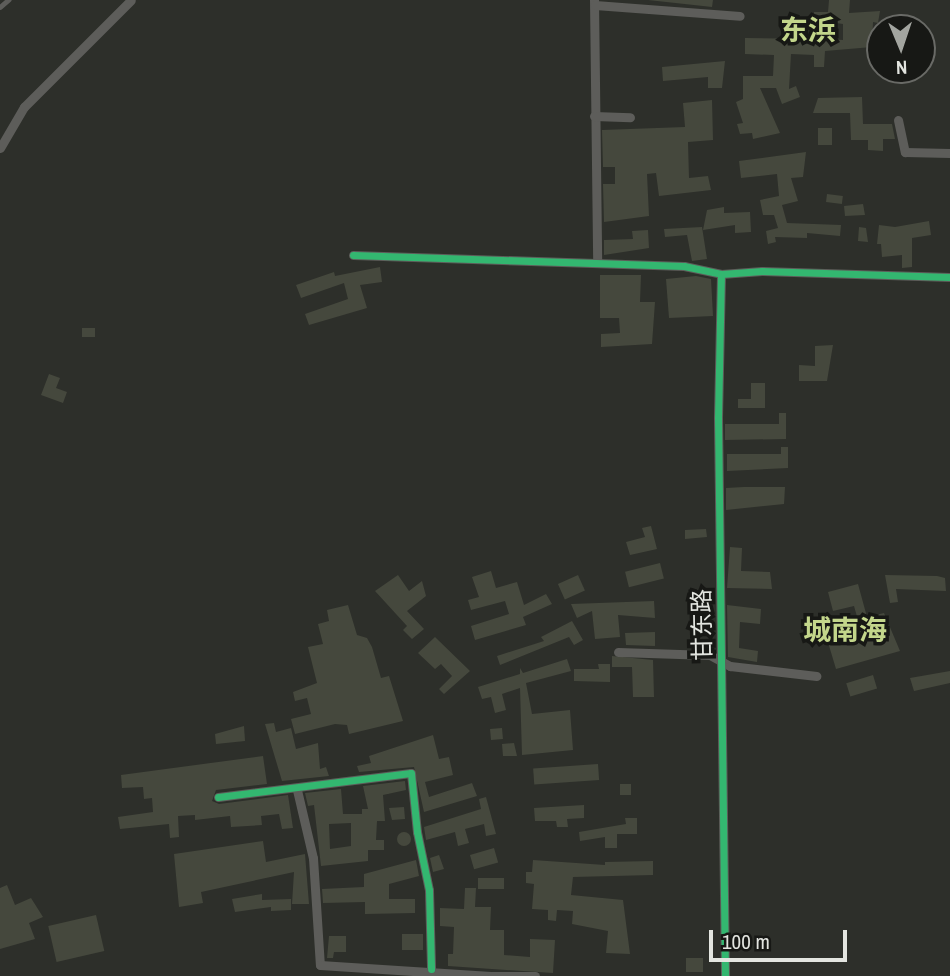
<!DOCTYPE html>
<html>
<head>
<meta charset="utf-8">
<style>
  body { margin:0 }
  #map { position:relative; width:950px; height:976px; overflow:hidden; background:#2d2f2a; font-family:"Archivo Narrow","Noto Sans SC",sans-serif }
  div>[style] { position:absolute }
  .building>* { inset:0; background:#45483d; transform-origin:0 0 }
  .round { border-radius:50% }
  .service>* { height:4.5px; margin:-2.25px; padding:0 2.25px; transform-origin:2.25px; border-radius:2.25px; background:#5d5d5a }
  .minor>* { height:9px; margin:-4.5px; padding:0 4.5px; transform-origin:4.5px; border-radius:4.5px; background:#5d5d5a }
  .cycleway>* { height:7px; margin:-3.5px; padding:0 3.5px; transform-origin:3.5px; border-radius:3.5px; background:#33b770 }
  span { translate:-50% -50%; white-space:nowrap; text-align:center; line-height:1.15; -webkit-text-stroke:7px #171815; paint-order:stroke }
  .street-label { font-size:24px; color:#e3e5e0 }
  .quarter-label { font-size:28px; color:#c3d68b; font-weight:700 }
  .north { position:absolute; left:866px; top:14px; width:70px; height:70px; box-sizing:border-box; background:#171815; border:2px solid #696a66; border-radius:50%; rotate:178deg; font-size:19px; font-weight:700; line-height:28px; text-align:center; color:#e3e5e0 }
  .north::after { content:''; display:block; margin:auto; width:24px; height:32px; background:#a3a5a0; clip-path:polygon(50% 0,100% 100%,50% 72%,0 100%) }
  .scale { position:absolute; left:709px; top:930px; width:138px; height:32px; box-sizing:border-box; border:4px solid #e3e5e0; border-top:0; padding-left:9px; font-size:21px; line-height:24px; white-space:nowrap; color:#e3e5e0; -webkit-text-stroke:5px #171815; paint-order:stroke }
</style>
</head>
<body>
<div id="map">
  <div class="building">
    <div style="clip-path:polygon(648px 0,713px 0,712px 7px)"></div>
    <div style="clip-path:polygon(evenodd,829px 0,850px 0,849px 13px,880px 11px,878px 23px,873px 22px,872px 47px,825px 51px,824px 67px,814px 67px,814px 55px,791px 54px,789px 89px,796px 86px,800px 97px,782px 104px,776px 88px,760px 88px,780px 133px,753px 139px,752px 133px,740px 134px,737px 124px,743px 123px,736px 102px,743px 99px,743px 76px,773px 76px,774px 55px,745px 54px,745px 38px,814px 39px,814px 12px,828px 12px,829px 0,829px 22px,843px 24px,843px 40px,829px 39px,829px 22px)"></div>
    <div style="clip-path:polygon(725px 61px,722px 88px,708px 88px,708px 77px,663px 81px,662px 67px)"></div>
    <div style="clip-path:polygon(862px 97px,863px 124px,892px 124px,895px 139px,883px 139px,883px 151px,868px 150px,868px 140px,851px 140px,850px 113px,813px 113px,818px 98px)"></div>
    <div style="clip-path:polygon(712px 100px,713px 140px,688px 142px,689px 178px,708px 176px,711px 190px,659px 196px,656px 173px,647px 174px,649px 216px,604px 222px,603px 184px,615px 184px,615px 167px,603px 167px,602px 130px,685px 127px,683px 103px)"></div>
    <div style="left:818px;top:128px;width:14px;height:17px"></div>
    <div style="clip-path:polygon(806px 152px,803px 177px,791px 178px,798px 201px,782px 205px,787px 223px,841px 225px,840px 236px,807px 233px,807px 238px,775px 237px,776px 242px,768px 244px,766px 231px,778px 228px,774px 215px,763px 215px,760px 200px,779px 196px,777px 174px,741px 178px,739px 161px)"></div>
    <div style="left:827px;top:194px;width:16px;height:8px;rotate:7deg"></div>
    <div style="clip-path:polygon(863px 204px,865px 215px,845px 216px,844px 206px)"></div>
    <div style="clip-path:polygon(724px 207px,724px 213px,750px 212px,751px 232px,735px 233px,735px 225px,703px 230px,707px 210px)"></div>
    <div style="clip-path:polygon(929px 221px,931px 235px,912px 238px,912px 267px,902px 268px,902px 255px,882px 257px,881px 244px,877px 244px,879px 225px,895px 227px)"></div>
    <div style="clip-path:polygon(702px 227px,707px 259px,692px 261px,687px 235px,665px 237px,664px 229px)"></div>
    <div style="clip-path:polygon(859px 227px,866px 228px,868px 242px,858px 241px)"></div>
    <div style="clip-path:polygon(648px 230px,649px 248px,604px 255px,604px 240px,633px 239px,632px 231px)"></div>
    <div style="clip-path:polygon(380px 267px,382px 282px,360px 285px,367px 308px,309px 325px,305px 314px,348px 299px,344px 283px,301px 298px,296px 285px,334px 272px,335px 276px)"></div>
    <div style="clip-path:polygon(600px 275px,641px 275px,640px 302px,655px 302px,652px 344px,601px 347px,601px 334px,620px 333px,619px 318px,600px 318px)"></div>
    <div style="clip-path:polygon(696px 276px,711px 279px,713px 316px,669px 318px,666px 279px)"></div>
    <div style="left:82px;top:328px;width:13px;height:9px"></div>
    <div style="clip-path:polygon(833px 345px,827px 381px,799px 381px,799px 365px,815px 366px,815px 346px)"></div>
    <div style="clip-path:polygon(49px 374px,60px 378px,56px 388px,67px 392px,63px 403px,41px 395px)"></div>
    <div style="clip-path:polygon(751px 383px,765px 383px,765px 408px,738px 408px,738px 399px,751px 399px)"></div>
    <div style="clip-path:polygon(779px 413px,786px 413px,786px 439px,725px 440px,725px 424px,779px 424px)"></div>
    <div style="clip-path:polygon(781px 447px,788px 447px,788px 468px,727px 471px,727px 454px,781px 454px)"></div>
    <div style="clip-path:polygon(744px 487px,785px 487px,784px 504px,726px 510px,726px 488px)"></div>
    <div style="clip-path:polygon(651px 526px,657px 549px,630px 555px,626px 542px,645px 537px,642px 528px)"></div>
    <div style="clip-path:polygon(706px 529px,707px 537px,685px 539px,685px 530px)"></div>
    <div style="clip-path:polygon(730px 547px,742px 548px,741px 571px,770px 572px,772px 589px,727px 588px)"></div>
    <div style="left:660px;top:563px;width:16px;height:36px;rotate:76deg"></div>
    <div style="clip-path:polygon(491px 571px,496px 588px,517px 582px,524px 605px,546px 594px,552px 604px,523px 617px,526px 625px,475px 640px,471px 626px,509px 614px,505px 601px,471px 610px,468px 600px,479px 597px,472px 577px)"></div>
    <div style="clip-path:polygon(398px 575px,409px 591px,422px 581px,426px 596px,407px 611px,424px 629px,412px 639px,403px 630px,407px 626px,375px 591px)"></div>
    <div style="left:578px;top:575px;width:17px;height:22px;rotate:66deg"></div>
    <div style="clip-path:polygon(885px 575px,937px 576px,945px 578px,946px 591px,896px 589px,898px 602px,890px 603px)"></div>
    <div style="clip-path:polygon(858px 584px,867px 617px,884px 613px,900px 651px,836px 669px,824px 629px,858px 620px,854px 606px,833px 611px,828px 592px)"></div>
    <div style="clip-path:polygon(654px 601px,655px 618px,618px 615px,620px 637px,595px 639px,592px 611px,577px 618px,571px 604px)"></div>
    <div style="clip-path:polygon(348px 605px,357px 635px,367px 638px,372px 647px,381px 678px,389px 676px,403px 721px,349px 734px,347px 725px,335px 724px,295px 734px,291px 719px,311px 714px,307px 698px,295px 701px,293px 692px,317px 683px,308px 647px,323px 644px,318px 624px,329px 621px,327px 610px)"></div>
    <div style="clip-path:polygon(727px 605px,761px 609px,760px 624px,740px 622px,739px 648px,758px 651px,757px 662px,728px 657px)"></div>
    <div style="clip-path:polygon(572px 621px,583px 640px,574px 645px,569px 637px,500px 665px,497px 656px,544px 641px,541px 637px)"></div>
    <div style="clip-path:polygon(655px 632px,655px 646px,626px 645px,625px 633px)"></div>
    <div style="clip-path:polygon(435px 637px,470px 671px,444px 694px,439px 689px,452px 676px,441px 664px,435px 669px,418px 653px)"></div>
    <div style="clip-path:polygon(612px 656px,653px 660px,654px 697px,633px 697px,632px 667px,612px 667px)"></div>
    <div style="clip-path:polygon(567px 659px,571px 671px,526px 683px,532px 714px,570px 710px,573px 750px,522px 755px,520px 688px,502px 694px,506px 710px,495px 713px,491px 697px,482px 699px,478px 687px,520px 674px,520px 668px,523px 673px)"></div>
    <div style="clip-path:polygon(598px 664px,610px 664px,610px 682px,574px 681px,574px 669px,599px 669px)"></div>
    <div style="clip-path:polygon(950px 671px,950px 683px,914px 691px,910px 678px)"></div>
    <div style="left:873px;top:675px;width:14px;height:28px;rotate:73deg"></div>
    <div style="clip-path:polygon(274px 723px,276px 732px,291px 728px,296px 749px,318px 743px,320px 769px,326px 767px,329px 776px,282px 781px,265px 724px)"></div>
    <div style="clip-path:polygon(244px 726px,245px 741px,216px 744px,215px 734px)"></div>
    <div style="left:502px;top:728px;width:11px;height:12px;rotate:85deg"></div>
    <div style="clip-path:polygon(433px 735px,439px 759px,449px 757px,453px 775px,425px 782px,429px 797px,472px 783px,477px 796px,424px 812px,414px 767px,359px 772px,357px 766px,371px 763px,369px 756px)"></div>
    <div style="clip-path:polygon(514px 743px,517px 756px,503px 756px,502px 744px)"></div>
    <div style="clip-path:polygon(263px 756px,267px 784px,216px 790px,212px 801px,219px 804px,288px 795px,293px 828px,282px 829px,279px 814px,261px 816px,262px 825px,231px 827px,230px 816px,195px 820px,195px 815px,178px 816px,179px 837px,170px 838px,169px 824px,120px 829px,118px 817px,153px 812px,152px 798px,144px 799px,143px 787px,122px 788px,121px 775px)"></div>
    <div style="left:598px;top:764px;width:16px;height:65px;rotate:86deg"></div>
    <div style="clip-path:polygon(evenodd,405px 781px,406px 790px,383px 795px,385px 821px,377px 821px,376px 840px,384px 840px,384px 850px,368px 850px,368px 861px,321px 866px,314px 805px,308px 806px,305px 793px,341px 789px,343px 814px,362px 814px,362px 809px,368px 809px,363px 786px,405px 781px,351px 823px,351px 846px,330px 849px,329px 824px,351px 823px)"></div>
    <div style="left:620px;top:784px;width:11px;height:11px"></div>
    <div style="clip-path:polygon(486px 797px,496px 834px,486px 836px,484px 824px,465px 829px,469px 843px,458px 846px,455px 832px,426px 840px,424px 827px,481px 809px,479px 799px)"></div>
    <div style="clip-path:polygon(584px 805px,584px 818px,567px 819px,568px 827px,557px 827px,556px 821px,535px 821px,534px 808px)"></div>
    <div style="clip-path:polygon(404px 807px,405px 819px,392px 820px,389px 808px)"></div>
    <div style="clip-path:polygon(625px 818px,637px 818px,637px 834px,617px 834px,617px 848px,605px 848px,605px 837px,580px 841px,579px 832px,626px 824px)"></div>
    <div class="round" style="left:397px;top:832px;width:14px;height:14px"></div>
    <div style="clip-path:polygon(263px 841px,266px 862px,305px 854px,309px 904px,292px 904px,294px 872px,201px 892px,203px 903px,179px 907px,174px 854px)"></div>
    <div style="left:494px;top:848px;width:15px;height:25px;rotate:74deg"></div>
    <div style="clip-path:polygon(439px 855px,444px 869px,433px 872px,430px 858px)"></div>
    <div style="clip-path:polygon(416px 860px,419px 876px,389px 884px,389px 899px,415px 899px,415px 913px,365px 914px,365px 902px,323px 903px,322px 889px,364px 887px,364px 874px)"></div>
    <div style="clip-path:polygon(533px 860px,605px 865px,605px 862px,653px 861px,653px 875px,573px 877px,571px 895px,623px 900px,630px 954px,606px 953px,608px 931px,572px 924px,573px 911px,557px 910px,556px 921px,548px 920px,548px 910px,532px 909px,534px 884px,526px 883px,526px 872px,532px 872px)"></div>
    <div style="left:478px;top:878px;width:26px;height:11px"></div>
    <div style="clip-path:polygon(7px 885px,15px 905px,31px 898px,43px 917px,29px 923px,35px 939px,0 949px,0 888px)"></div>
    <div style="clip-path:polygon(465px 888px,476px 888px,475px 907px,491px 907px,490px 930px,504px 930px,504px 955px,530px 957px,530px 939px,555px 940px,553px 973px,448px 966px,448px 954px,453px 954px,454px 927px,440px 926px,440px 908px,464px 909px)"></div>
    <div style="clip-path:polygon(262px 894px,262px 900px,291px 899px,291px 910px,271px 911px,271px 907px,235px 912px,232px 899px)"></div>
    <div style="left:96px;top:915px;width:37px;height:49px;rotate:77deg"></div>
    <div style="left:402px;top:934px;width:21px;height:16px"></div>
    <div style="clip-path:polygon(329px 936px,346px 936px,346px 952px,334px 952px,333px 958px,327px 958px)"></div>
    <div style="left:686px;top:958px;width:17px;height:14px"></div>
  </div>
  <div class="service">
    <div style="left:0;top:7px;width:11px;rotate:-41deg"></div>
  </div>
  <div class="minor">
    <div style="left:594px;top:0;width:263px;rotate:89.3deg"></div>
    <div style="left:595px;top:5px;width:145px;rotate:4.3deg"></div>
    <div style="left:594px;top:116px;width:36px;rotate:2deg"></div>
    <div style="left:898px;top:120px;width:33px;rotate:78deg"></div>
    <div style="left:905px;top:152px;width:45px;rotate:1.3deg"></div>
    <div style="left:0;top:148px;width:48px;rotate:-59.7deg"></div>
    <div style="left:24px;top:107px;width:151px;rotate:-45deg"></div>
    <div style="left:353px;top:255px;width:331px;rotate:1.9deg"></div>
    <div style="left:684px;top:266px;width:38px;rotate:12deg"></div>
    <div style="left:721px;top:274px;width:41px;rotate:-4.2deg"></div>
    <div style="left:762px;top:271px;width:188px;rotate:1.8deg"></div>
    <div style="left:721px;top:274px;width:144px;rotate:91.2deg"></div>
    <div style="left:718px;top:418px;width:558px;rotate:89.28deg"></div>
    <div style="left:618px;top:652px;width:92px;rotate:1.9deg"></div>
    <div style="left:710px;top:655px;width:23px;rotate:29deg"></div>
    <div style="left:730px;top:666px;width:87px;rotate:6.6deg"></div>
    <div style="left:297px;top:790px;width:70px;rotate:76.8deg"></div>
    <div style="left:313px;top:858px;width:107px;rotate:86.3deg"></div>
    <div style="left:320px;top:965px;width:171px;rotate:3.7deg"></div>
    <div style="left:218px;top:797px;width:194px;rotate:-7.1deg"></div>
    <div style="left:411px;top:773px;width:59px;rotate:84.2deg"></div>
    <div style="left:417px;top:832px;width:59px;rotate:78.3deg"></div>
    <div style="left:429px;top:890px;width:79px;rotate:88.5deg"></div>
    <div style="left:492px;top:976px;width:43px"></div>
  </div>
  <div class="cycleway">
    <div style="left:353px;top:255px;width:331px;rotate:1.9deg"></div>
    <div style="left:684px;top:266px;width:38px;rotate:12deg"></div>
    <div style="left:721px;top:274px;width:41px;rotate:-4.2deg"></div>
    <div style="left:762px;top:271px;width:188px;rotate:1.8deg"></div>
    <div style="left:721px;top:274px;width:144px;rotate:91.2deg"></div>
    <div style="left:718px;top:418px;width:558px;rotate:89.28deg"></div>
    <div style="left:218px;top:797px;width:194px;rotate:-7.1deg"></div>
    <div style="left:411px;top:773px;width:59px;rotate:84.2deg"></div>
    <div style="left:417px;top:832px;width:59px;rotate:78.3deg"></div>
    <div style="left:429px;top:890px;width:79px;rotate:88.5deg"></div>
  </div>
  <div class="street-label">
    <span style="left:702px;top:625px;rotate:-91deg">甘东路</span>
  </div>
  <div class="quarter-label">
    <span style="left:808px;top:30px">东浜</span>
    <span style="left:845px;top:630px">城南海</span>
  </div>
  <div class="north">N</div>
  <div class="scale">100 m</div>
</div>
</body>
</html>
